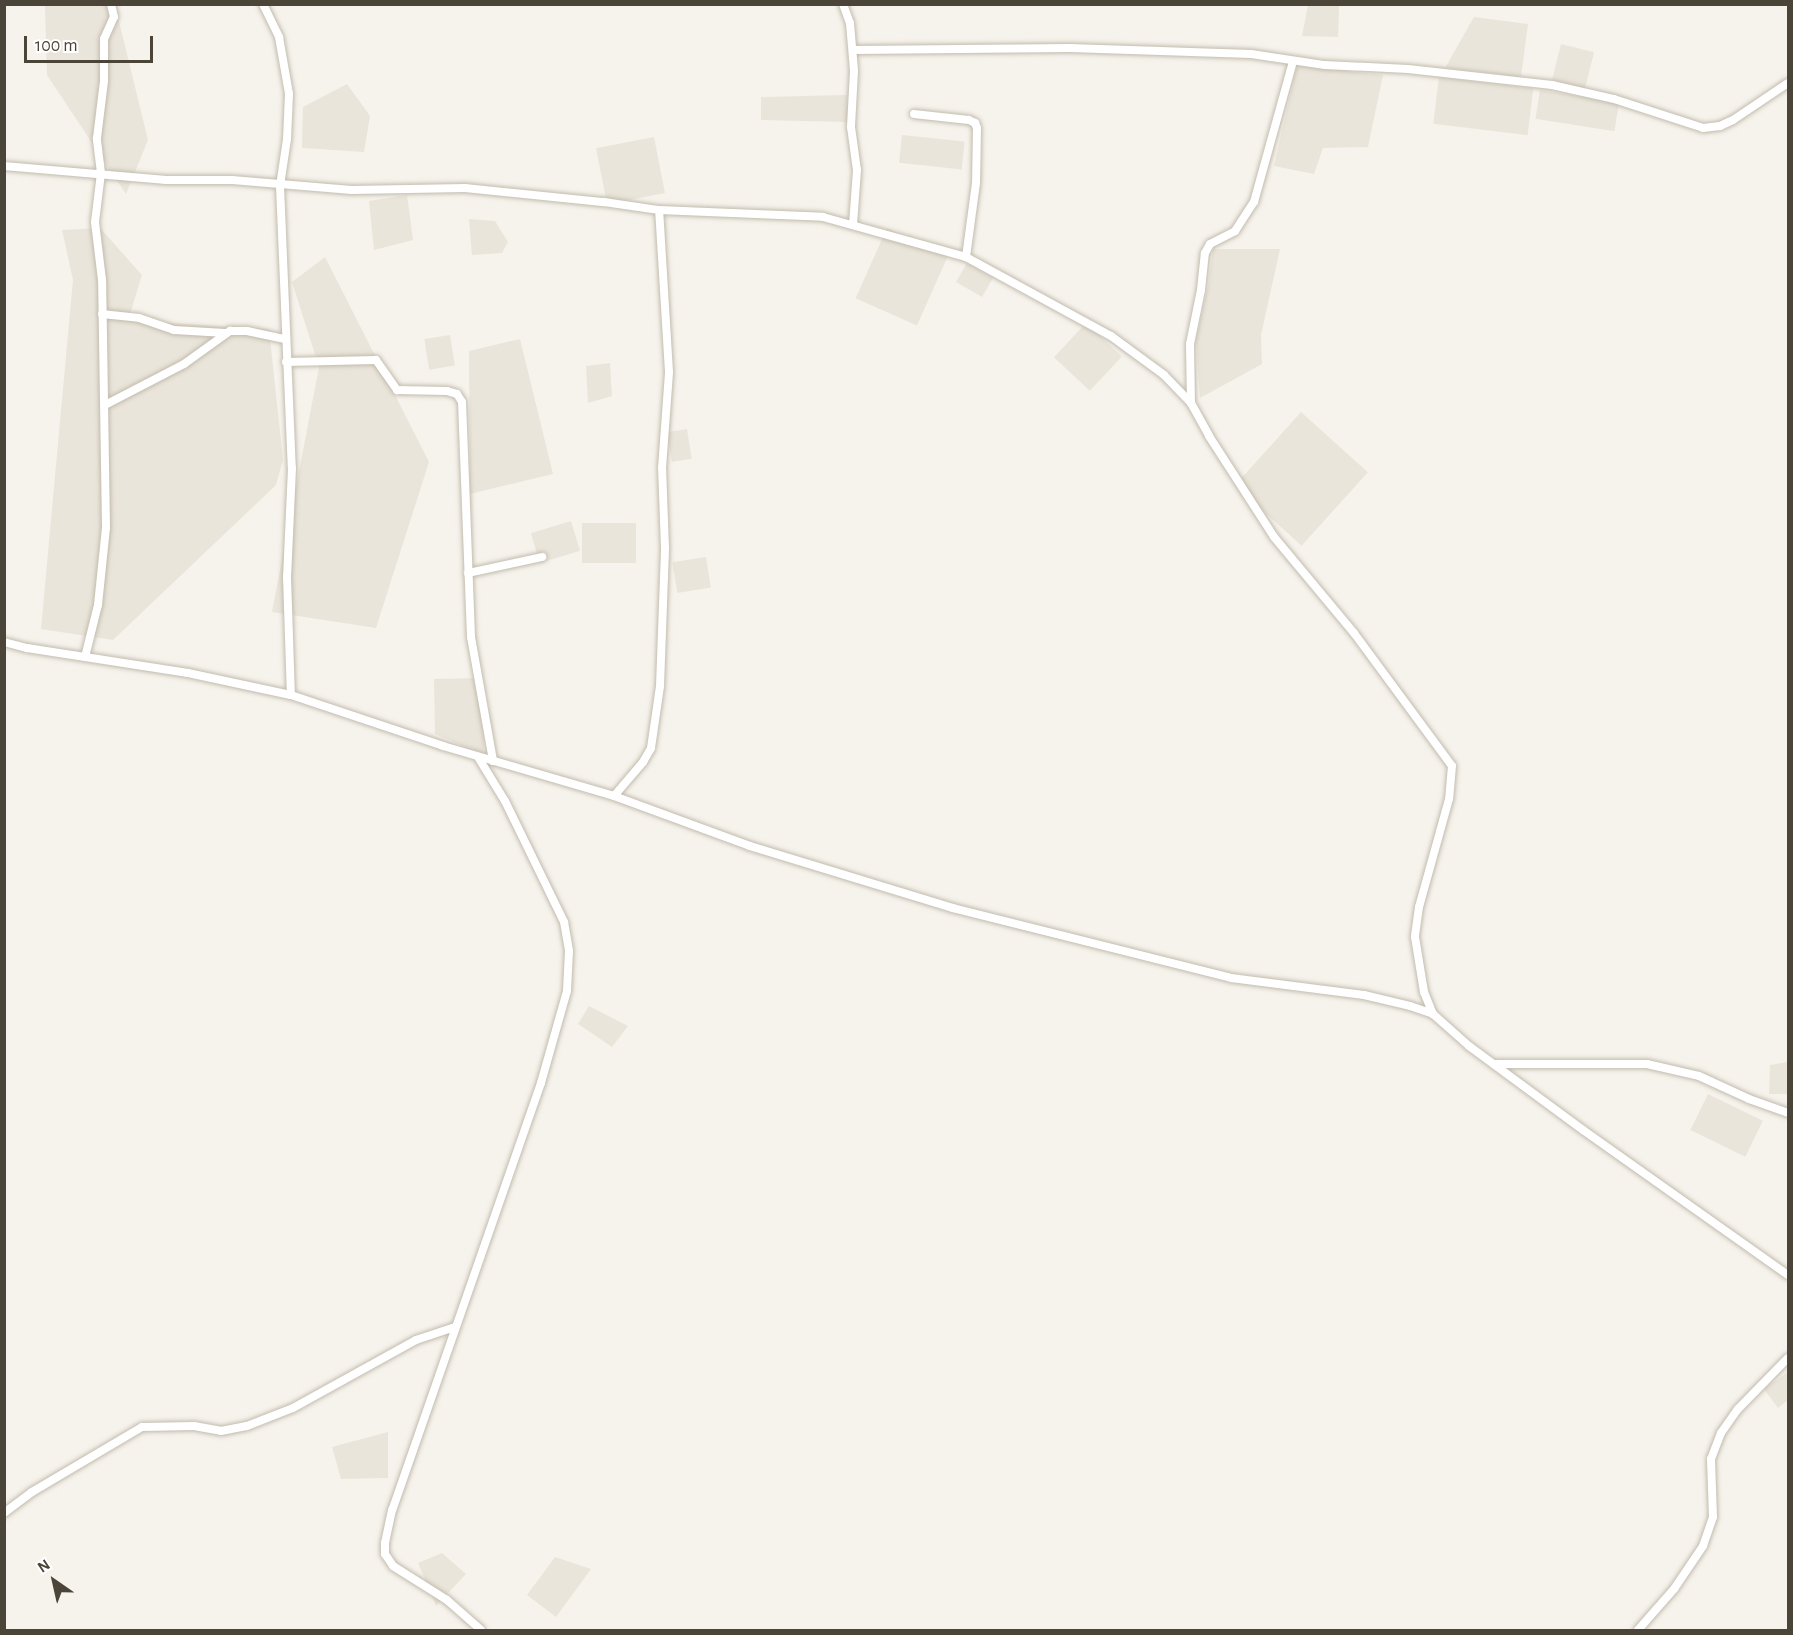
<!DOCTYPE html>
<html>
<head>
<meta charset="utf-8">
<style>
  body { margin:0 }
  #map { position:relative; width:1793px; height:1635px; overflow:hidden; background:#f6f3ec; font-family:"Alegreya Sans",sans-serif }
  div>[style] { position:absolute }
  .residential>* { inset:0; background:#eae5da; transform-origin:0 0 }
  .roads { filter:drop-shadow(0 0 2px #c2bbae) drop-shadow(0 0 2px #c2bbae) }
  .minor>* { height:8px; margin:-4px; padding:0 4px; transform-origin:4px; border-radius:4px; background:#fff }
  span { translate:-50% -50%; white-space:nowrap; text-align:center; line-height:1.15; -webkit-text-stroke:4.5px #fff; paint-order:stroke }
  .frame { position:absolute; inset:0; border:6px solid #4b4439; pointer-events:none }
  .north { position:absolute; left:24px; top:1551px; width:60px; height:60px; -webkit-text-stroke:4px #fff; paint-order:stroke; rotate:326deg; font-size:16px; font-weight:700; line-height:24px; text-align:center; color:#4b4439 }
  .north::after { content:''; display:block; margin:auto; width:21px; height:27px; background:#4b4439; clip-path:polygon(50% 0,100% 100%,50% 72%,0 100%) }
  .scale { position:absolute; left:24px; top:36px; width:129px; height:27px; box-sizing:border-box; border:3px solid #4b4439; border-top:0; padding-left:8px; font-size:18px; line-height:21px; white-space:nowrap; color:#4b4439; -webkit-text-stroke:4px #fff; paint-order:stroke }
</style>
</head>
<body>
<div id="map">
  <div class="residential">
    <div style="clip-path:polygon(45px 5px,115px 5px,148px 140px,126px 194px,47px 75px)"></div>
    <div style="clip-path:polygon(1308px 5px,1339px 5px,1338px 37px,1302px 36px)"></div>
    <div style="clip-path:polygon(1474px 17px,1528px 24px,1521px 77px,1445px 68px)"></div>
    <div style="left:1561px;top:44px;width:34px;height:37px;rotate:14deg"></div>
    <div style="clip-path:polygon(1297px 66px,1383px 75px,1368px 147px,1323px 148px,1314px 174px,1274px 166px)"></div>
    <div style="left:1439px;top:77px;width:95px;height:47px;rotate:7deg"></div>
    <div style="clip-path:polygon(347px 84px,370px 116px,364px 152px,302px 148px,303px 107px)"></div>
    <div style="left:1540px;top:90px;width:80px;height:29px;rotate:9deg"></div>
    <div style="clip-path:polygon(847px 95px,848px 122px,761px 120px,761px 97px)"></div>
    <div style="left:902px;top:135px;width:63px;height:28px;rotate:6deg"></div>
    <div style="left:654px;top:137px;width:57px;height:59px;rotate:79deg"></div>
    <div style="clip-path:polygon(407px 195px,413px 240px,374px 250px,369px 201px)"></div>
    <div style="clip-path:polygon(469px 219px,495px 221px,508px 242px,502px 253px,472px 255px)"></div>
    <div style="clip-path:polygon(100px 228px,142px 275px,131px 311px,120px 320px,269px 329px,283px 460px,276px 485px,113px 640px,41px 629px,73px 280px,62px 230px)"></div>
    <div style="left:887px;top:228px;width:67px;height:77px;rotate:24deg"></div>
    <div style="clip-path:polygon(1213px 249px,1280px 249px,1261px 335px,1262px 364px,1200px 398px,1196px 340px,1208px 287px)"></div>
    <div style="clip-path:polygon(325px 257px,429px 462px,376px 628px,272px 612px,319px 367px,292px 282px)"></div>
    <div style="left:967px;top:263px;width:30px;height:22px;rotate:30deg"></div>
    <div style="left:1086px;top:323px;width:49px;height:47px;rotate:43deg"></div>
    <div style="left:450px;top:335px;width:31px;height:26px;rotate:81deg"></div>
    <div style="clip-path:polygon(520px 339px,553px 474px,470px 494px,469px 351px)"></div>
    <div style="clip-path:polygon(610px 363px,612px 396px,588px 403px,586px 366px)"></div>
    <div style="left:1301px;top:412px;width:90px;height:99px;rotate:42deg"></div>
    <div style="left:687px;top:429px;width:30px;height:20px;rotate:81deg"></div>
    <div style="left:571px;top:521px;width:31px;height:42px;rotate:73deg"></div>
    <div style="left:582px;top:523px;width:54px;height:40px"></div>
    <div style="left:706px;top:557px;width:31px;height:34px;rotate:81deg"></div>
    <div style="clip-path:polygon(482px 678px,484px 755px,435px 734px,434px 679px)"></div>
    <div style="clip-path:polygon(589px 1006px,628px 1026px,612px 1047px,578px 1024px)"></div>
    <div style="clip-path:polygon(1788px 1062px,1788px 1094px,1769px 1094px,1770px 1065px)"></div>
    <div style="left:1708px;top:1094px;width:61px;height:40px;rotate:26deg"></div>
    <div style="clip-path:polygon(1788px 1372px,1788px 1400px,1778px 1408px,1764px 1389px)"></div>
    <div style="clip-path:polygon(388px 1432px,388px 1478px,341px 1479px,332px 1447px)"></div>
    <div style="clip-path:polygon(442px 1553px,466px 1574px,436px 1606px,418px 1563px)"></div>
    <div style="clip-path:polygon(555px 1557px,591px 1569px,556px 1617px,527px 1595px)"></div>
  </div>
  <div class="roads">
    <div class="minor">
      <div style="left:263px;top:4px;width:37px;rotate:64deg"></div>
      <div style="left:279px;top:37px;width:58px;rotate:80deg"></div>
      <div style="left:289px;top:94px;width:45px;rotate:92.5deg"></div>
      <div style="left:287px;top:139px;width:48px;rotate:98.5deg"></div>
      <div style="left:280px;top:186px;width:282px;rotate:87.6deg"></div>
      <div style="left:292px;top:468px;width:109px;rotate:92.6deg"></div>
      <div style="left:287px;top:577px;width:118px;rotate:88.1deg"></div>
      <div style="left:843px;top:4px;width:20px;rotate:70deg"></div>
      <div style="left:850px;top:23px;width:48px;rotate:85.2deg"></div>
      <div style="left:854px;top:71px;width:56px;rotate:93.1deg"></div>
      <div style="left:851px;top:127px;width:43px;rotate:82.1deg"></div>
      <div style="left:857px;top:170px;width:54px;rotate:94.2deg"></div>
      <div style="left:853px;top:50px;width:217px;rotate:-0.5deg"></div>
      <div style="left:1070px;top:48px;width:181px;rotate:1.9deg"></div>
      <div style="left:1251px;top:54px;width:75px;rotate:8.5deg"></div>
      <div style="left:1325px;top:65px;width:83px;rotate:2.8deg"></div>
      <div style="left:1408px;top:69px;width:145px;rotate:6.3deg"></div>
      <div style="left:1552px;top:85px;width:64px;rotate:12.7deg"></div>
      <div style="left:1614px;top:99px;width:94px;rotate:18deg"></div>
      <div style="left:1703px;top:128px;width:17px;rotate:-7deg"></div>
      <div style="left:1720px;top:126px;width:14px;rotate:-25deg"></div>
      <div style="left:1733px;top:120px;width:66px;rotate:-33.9deg"></div>
      <div style="left:914px;top:114px;width:55px;rotate:6.2deg"></div>
      <div style="left:969px;top:120px;width:7px;rotate:27deg"></div>
      <div style="left:975px;top:123px;width:5px;rotate:68deg"></div>
      <div style="left:977px;top:128px;width:55px;rotate:91deg"></div>
      <div style="left:976px;top:183px;width:75px;rotate:97.7deg"></div>
      <div style="left:4px;top:166px;width:163px;rotate:4.9deg"></div>
      <div style="left:166px;top:180px;width:66px"></div>
      <div style="left:232px;top:180px;width:120px;rotate:4.8deg"></div>
      <div style="left:352px;top:190px;width:113px;rotate:-1deg"></div>
      <div style="left:465px;top:188px;width:140px;rotate:5.8deg"></div>
      <div style="left:604px;top:202px;width:56px;rotate:8.3deg"></div>
      <div style="left:659px;top:210px;width:164px;rotate:2.4deg"></div>
      <div style="left:823px;top:217px;width:148px;rotate:15.6deg"></div>
      <div style="left:966px;top:257px;width:165px;rotate:28.6deg"></div>
      <div style="left:1111px;top:336px;width:66px;rotate:36.3deg"></div>
      <div style="left:1164px;top:375px;width:39px;rotate:46deg"></div>
      <div style="left:1191px;top:403px;width:38px;rotate:61deg"></div>
      <div style="left:1209px;top:436px;width:120px;rotate:57.2deg"></div>
      <div style="left:1274px;top:537px;width:125px;rotate:50.2deg"></div>
      <div style="left:1354px;top:633px;width:165px;rotate:53.6deg"></div>
      <div style="left:1452px;top:766px;width:33px;rotate:95deg"></div>
      <div style="left:1449px;top:799px;width:112px;rotate:105.5deg"></div>
      <div style="left:1419px;top:907px;width:30px;rotate:98deg"></div>
      <div style="left:1415px;top:937px;width:56px;rotate:80.7deg"></div>
      <div style="left:1424px;top:992px;width:24px;rotate:68deg"></div>
      <div style="left:102px;top:314px;width:37px;rotate:6deg"></div>
      <div style="left:139px;top:318px;width:37px;rotate:19deg"></div>
      <div style="left:174px;top:330px;width:51px;rotate:3.4deg"></div>
      <div style="left:286px;top:362px;width:90px;rotate:-1.3deg"></div>
      <div style="left:376px;top:360px;width:37px;rotate:55deg"></div>
      <div style="left:397px;top:390px;width:50px;rotate:1.1deg"></div>
      <div style="left:447px;top:391px;width:10px;rotate:17deg"></div>
      <div style="left:457px;top:394px;width:9px;rotate:58deg"></div>
      <div style="left:462px;top:402px;width:235px;rotate:87.8deg"></div>
      <div style="left:471px;top:637px;width:126px;rotate:79.9deg"></div>
      <div style="left:1191px;top:403px;width:59px;rotate:-91deg"></div>
      <div style="left:1190px;top:344px;width:55px;rotate:-78.5deg"></div>
      <div style="left:1201px;top:290px;width:37px;rotate:-84deg"></div>
      <div style="left:1205px;top:253px;width:10px;rotate:-61deg"></div>
      <div style="left:1210px;top:244px;width:28px;rotate:-27deg"></div>
      <div style="left:1235px;top:231px;width:35px;rotate:-57deg"></div>
      <div style="left:1254px;top:202px;width:146px;rotate:-74.5deg"></div>
      <div style="left:105px;top:405px;width:89px;rotate:-27.4deg"></div>
      <div style="left:184px;top:364px;width:57px;rotate:-35.7deg"></div>
      <div style="left:230px;top:331px;width:17px"></div>
      <div style="left:247px;top:331px;width:40px;rotate:12deg"></div>
      <div style="left:468px;top:573px;width:76px;rotate:-12.2deg"></div>
      <div style="left:4px;top:642px;width:24px;rotate:15deg"></div>
      <div style="left:27px;top:648px;width:163px;rotate:8.8deg"></div>
      <div style="left:188px;top:673px;width:105px;rotate:12.1deg"></div>
      <div style="left:291px;top:695px;width:160px;rotate:18.5deg"></div>
      <div style="left:443px;top:746px;width:178px;rotate:16.3deg"></div>
      <div style="left:614px;top:796px;width:145px;rotate:20.2deg"></div>
      <div style="left:750px;top:846px;width:212px;rotate:17deg"></div>
      <div style="left:953px;top:908px;width:287px;rotate:14.1deg"></div>
      <div style="left:1231px;top:978px;width:134px;rotate:7.3deg"></div>
      <div style="left:1364px;top:995px;width:47px;rotate:13.4deg"></div>
      <div style="left:1410px;top:1006px;width:24px;rotate:19deg"></div>
      <div style="left:1433px;top:1014px;width:48px;rotate:41.6deg"></div>
      <div style="left:1469px;top:1046px;width:142px;rotate:36.4deg"></div>
      <div style="left:1583px;top:1130px;width:251px;rotate:35.3deg"></div>
      <div style="left:85px;top:657px;width:54px;rotate:-76deg"></div>
      <div style="left:98px;top:605px;width:77px;rotate:-84.1deg"></div>
      <div style="left:106px;top:528px;width:248px;rotate:-90.9deg"></div>
      <div style="left:102px;top:280px;width:58px;rotate:-96.9deg"></div>
      <div style="left:95px;top:222px;width:49px;rotate:-83deg"></div>
      <div style="left:101px;top:173px;width:35px;rotate:-97deg"></div>
      <div style="left:97px;top:138px;width:57px;rotate:-83deg"></div>
      <div style="left:104px;top:81px;width:42px;rotate:-90deg"></div>
      <div style="left:104px;top:39px;width:24px;rotate:-66deg"></div>
      <div style="left:114px;top:17px;width:13px;rotate:-103deg"></div>
      <div style="left:478px;top:757px;width:52px;rotate:58.5deg"></div>
      <div style="left:505px;top:801px;width:135px;rotate:64deg"></div>
      <div style="left:564px;top:922px;width:29px;rotate:80deg"></div>
      <div style="left:569px;top:951px;width:40px;rotate:92.9deg"></div>
      <div style="left:567px;top:991px;width:96px;rotate:105.8deg"></div>
      <div style="left:541px;top:1083px;width:452px;rotate:109.2deg"></div>
      <div style="left:392px;top:1510px;width:34px;rotate:102deg"></div>
      <div style="left:385px;top:1543px;width:11px;rotate:90deg"></div>
      <div style="left:385px;top:1554px;width:14px;rotate:56deg"></div>
      <div style="left:393px;top:1566px;width:64px;rotate:32.2deg"></div>
      <div style="left:447px;top:1600px;width:45px;rotate:41.4deg"></div>
      <div style="left:614px;top:796px;width:45px;rotate:-49.5deg"></div>
      <div style="left:643px;top:762px;width:16px;rotate:-60deg"></div>
      <div style="left:651px;top:748px;width:63px;rotate:-81.7deg"></div>
      <div style="left:660px;top:686px;width:138px;rotate:-87.9deg"></div>
      <div style="left:665px;top:548px;width:80px;rotate:-92.1deg"></div>
      <div style="left:662px;top:468px;width:96px;rotate:-85.8deg"></div>
      <div style="left:669px;top:372px;width:162px;rotate:-93.5deg"></div>
      <div style="left:1494px;top:1064px;width:153px"></div>
      <div style="left:1647px;top:1064px;width:53px;rotate:13deg"></div>
      <div style="left:1699px;top:1076px;width:55px;rotate:24.7deg"></div>
      <div style="left:1749px;top:1099px;width:41px;rotate:19.7deg"></div>
      <div style="left:4px;top:1513px;width:35px;rotate:-37deg"></div>
      <div style="left:32px;top:1492px;width:128px;rotate:-30.6deg"></div>
      <div style="left:142px;top:1427px;width:52px;rotate:-1.1deg"></div>
      <div style="left:194px;top:1426px;width:27px;rotate:10deg"></div>
      <div style="left:221px;top:1431px;width:26px;rotate:-11deg"></div>
      <div style="left:247px;top:1426px;width:49px;rotate:-21.4deg"></div>
      <div style="left:293px;top:1408px;width:141px;rotate:-28.9deg"></div>
      <div style="left:416px;top:1340px;width:41px;rotate:-18.4deg"></div>
      <div style="left:1638px;top:1630px;width:55px;rotate:-48.7deg"></div>
      <div style="left:1674px;top:1589px;width:52px;rotate:-56deg"></div>
      <div style="left:1703px;top:1546px;width:31px;rotate:-71deg"></div>
      <div style="left:1713px;top:1517px;width:58px;rotate:-92deg"></div>
      <div style="left:1711px;top:1459px;width:28px;rotate:-69deg"></div>
      <div style="left:1721px;top:1433px;width:29px;rotate:-55deg"></div>
      <div style="left:1738px;top:1409px;width:71px;rotate:-45.6deg"></div>
    </div>
  </div>
  <div class="frame"></div>
  <div class="north">N</div>
  <div class="scale">100 m</div>
</div>
</body>
</html>
